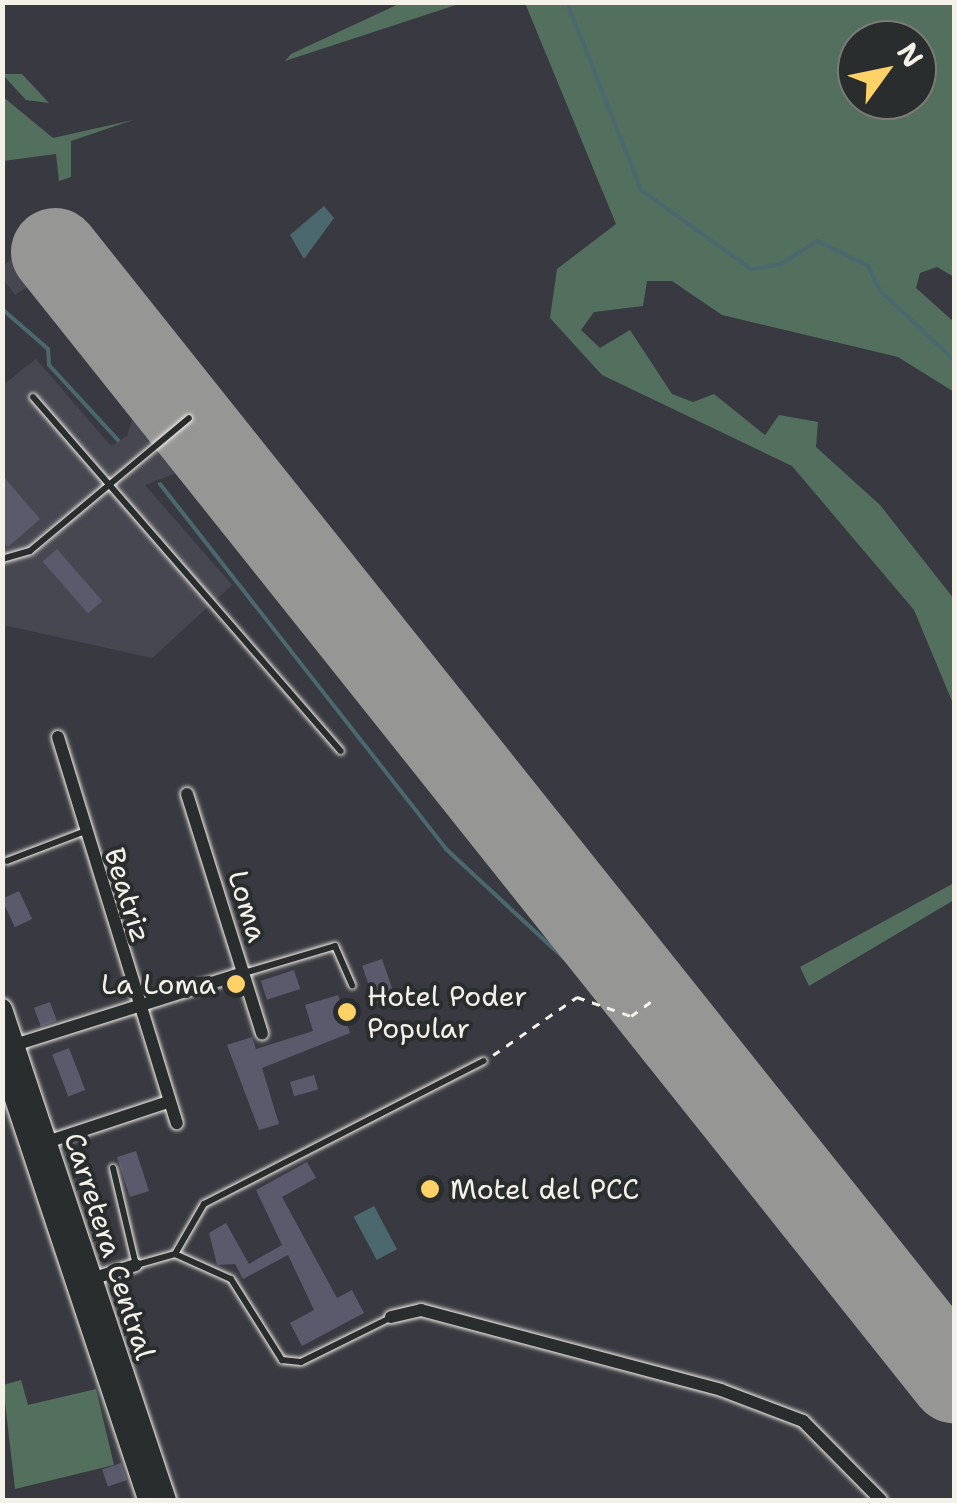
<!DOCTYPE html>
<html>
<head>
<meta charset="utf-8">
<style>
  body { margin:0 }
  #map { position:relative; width:957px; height:1503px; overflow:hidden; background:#393a41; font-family:"Shantell Sans",sans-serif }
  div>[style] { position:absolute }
  .built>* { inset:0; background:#474751 }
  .green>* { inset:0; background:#536f5e }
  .water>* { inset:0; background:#4b686f; transform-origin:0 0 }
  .stream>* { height:4px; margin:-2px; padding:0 2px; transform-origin:2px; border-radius:2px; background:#4b686f }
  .runway>* { height:88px; margin:-44px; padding:0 44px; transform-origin:44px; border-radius:44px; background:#969694 }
  .building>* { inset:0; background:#5b5a6c; transform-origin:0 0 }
  .path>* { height:2.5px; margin-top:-1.25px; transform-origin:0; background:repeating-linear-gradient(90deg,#f4f1e8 0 8px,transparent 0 16px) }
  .roads { filter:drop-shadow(0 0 2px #f4f1e8) drop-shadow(0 0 2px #f4f1e8) }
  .service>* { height:6px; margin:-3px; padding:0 3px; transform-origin:3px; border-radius:3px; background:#2a2d2e }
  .minor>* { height:12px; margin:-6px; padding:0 6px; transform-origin:6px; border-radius:6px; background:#2a2d2e }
  .primary>* { height:20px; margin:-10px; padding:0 10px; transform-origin:10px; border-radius:10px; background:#2a2d2e }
  .dots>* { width:28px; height:28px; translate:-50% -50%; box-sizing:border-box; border:5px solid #2a2d2e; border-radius:50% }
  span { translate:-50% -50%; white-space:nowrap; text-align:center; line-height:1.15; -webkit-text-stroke:8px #2a2d2e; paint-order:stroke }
  .street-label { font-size:28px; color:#f4f1e8 }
  .poi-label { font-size:28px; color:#f4f1e8 }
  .right { translate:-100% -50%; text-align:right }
  .left { translate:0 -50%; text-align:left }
  .frame { position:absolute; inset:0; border:5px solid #f4f1e8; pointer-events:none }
  .north { position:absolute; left:837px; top:20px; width:100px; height:100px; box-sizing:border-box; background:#2a2d2e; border:2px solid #7b7b78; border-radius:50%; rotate:57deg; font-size:28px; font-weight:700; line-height:40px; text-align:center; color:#f4f1e8 }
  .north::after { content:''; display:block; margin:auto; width:35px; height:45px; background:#ffd166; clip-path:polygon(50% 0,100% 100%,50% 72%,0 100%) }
</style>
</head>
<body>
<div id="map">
  <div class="built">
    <div style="clip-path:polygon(57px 221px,954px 1334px,954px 1418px,189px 468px,145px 485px,232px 585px,152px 658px,3px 625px,3px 385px,36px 359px,111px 446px,127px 436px,136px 407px,40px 279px,15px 295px,3px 279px,3px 266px)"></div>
  </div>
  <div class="green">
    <div style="clip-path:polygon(401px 3px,462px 3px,285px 61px,291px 54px)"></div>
    <div style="clip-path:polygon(evenodd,525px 3px,954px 3px,954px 277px,937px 267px,920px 273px,916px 288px,954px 322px,954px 392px,898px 357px,722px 315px,672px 281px,647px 281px,643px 306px,594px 312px,581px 330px,600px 348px,630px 330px,672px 394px,693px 402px,714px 394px,765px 435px,779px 415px,818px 422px,816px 447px,880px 505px,954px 599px,954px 706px,914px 610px,792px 466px,602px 375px,550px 318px,557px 269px,616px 224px,525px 3px,857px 40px,917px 40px,917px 100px,857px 100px,857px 40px)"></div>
    <div style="clip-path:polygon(2px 74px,22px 74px,49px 103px,26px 100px)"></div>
    <div style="clip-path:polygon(2px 96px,53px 138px,133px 120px,71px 141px,71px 177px,59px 181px,56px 154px,3px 161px)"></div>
    <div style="clip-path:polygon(954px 883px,954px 900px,809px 986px,800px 967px)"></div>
    <div style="clip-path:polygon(21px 1380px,28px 1405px,96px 1389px,114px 1465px,15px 1489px,3px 1385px)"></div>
  </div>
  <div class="water">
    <div style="clip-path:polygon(324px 206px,334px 218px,304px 259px,290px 235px)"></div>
    <div style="left:374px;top:1206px;width:49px;height:23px;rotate:62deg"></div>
  </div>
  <div class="stream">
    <div style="left:567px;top:2px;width:202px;rotate:68.5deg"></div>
    <div style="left:641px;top:190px;width:135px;rotate:35.7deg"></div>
    <div style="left:751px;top:269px;width:30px;rotate:-9deg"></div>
    <div style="left:781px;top:264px;width:43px;rotate:-32.6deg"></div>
    <div style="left:817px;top:241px;width:57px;rotate:26.1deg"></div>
    <div style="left:868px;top:266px;width:28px;rotate:64deg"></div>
    <div style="left:880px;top:291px;width:101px;rotate:43deg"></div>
    <div style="left:2px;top:309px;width:61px;rotate:41deg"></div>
    <div style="left:48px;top:349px;width:16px;rotate:86deg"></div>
    <div style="left:49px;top:365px;width:102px;rotate:47.4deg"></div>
    <div style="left:160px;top:484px;width:464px;rotate:51.9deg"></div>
    <div style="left:446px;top:849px;width:222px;rotate:42.8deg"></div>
  </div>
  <div class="runway">
    <div style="left:55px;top:252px;width:1442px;rotate:51.42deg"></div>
  </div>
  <div class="building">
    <div style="clip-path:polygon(2px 475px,40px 519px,8px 547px,2px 540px)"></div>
    <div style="left:57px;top:549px;width:69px;height:19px;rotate:49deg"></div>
    <div style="left:19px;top:891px;width:31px;height:19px;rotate:65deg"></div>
    <div style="left:382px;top:959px;width:40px;height:21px;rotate:71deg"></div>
    <div style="left:294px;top:970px;width:20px;height:35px;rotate:72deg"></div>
    <div style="clip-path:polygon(338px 995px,350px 1033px,262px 1068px,279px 1124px,259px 1130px,227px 1045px,252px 1037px,256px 1049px,313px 1031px,305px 1005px)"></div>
    <div style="left:50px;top:1002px;width:20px;height:17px;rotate:70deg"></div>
    <div style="left:69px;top:1048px;width:45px;height:18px;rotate:69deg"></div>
    <div style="left:314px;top:1075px;width:15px;height:25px;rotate:74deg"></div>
    <div style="left:136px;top:1151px;width:42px;height:20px;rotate:72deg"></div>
    <div style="clip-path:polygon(307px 1162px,316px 1178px,282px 1197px,337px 1298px,352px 1290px,364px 1313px,302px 1346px,290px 1323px,314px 1310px,288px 1255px,243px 1279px,235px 1264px,217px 1265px,209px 1233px,226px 1223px,249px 1264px,282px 1245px,256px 1190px)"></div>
    <div style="left:121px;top:1463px;width:18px;height:20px;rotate:71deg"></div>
  </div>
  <div class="path">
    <div style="left:493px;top:1055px;width:102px;rotate:-34.6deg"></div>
    <div style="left:577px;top:997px;width:57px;rotate:19.4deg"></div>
    <div style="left:631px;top:1016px;width:26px;rotate:-36deg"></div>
  </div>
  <div class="roads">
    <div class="service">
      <div style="left:33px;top:397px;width:469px;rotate:49deg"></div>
      <div style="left:2px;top:559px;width:29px;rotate:-16deg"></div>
      <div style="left:30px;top:551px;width:207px;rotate:-39.9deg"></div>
      <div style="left:7px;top:861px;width:81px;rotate:-20.9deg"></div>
      <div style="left:244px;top:973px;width:95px;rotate:-16.5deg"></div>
      <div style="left:335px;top:946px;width:43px;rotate:66.4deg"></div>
      <div style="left:113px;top:1168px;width:100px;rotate:76.7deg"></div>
      <div style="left:136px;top:1265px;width:41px;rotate:-15.8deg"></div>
      <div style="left:175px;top:1254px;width:61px;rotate:24.1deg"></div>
      <div style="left:231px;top:1279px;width:96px;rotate:57.8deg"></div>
      <div style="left:282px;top:1360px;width:19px;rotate:6deg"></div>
      <div style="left:301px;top:1362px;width:99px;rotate:-26.3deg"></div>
      <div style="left:175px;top:1254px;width:58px;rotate:-59.9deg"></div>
      <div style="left:204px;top:1204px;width:314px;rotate:-27.1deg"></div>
    </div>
    <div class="minor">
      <div style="left:58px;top:737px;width:404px;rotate:72.9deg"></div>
      <div style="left:187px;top:794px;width:251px;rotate:72.6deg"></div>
      <div style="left:2px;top:1049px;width:253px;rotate:-17.5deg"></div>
      <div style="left:44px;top:1143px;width:131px;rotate:-18.3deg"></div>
      <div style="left:88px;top:1280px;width:50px;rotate:-17.4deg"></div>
      <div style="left:391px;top:1317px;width:31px;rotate:-13deg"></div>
      <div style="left:421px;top:1310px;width:310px;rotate:14.9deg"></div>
      <div style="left:721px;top:1390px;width:88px;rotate:20.7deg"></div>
      <div style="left:803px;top:1421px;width:111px;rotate:45.4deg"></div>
    </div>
    <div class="primary">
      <div style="left:2px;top:1009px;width:518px;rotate:71.53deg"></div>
      <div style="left:2px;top:1060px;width:464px;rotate:71.6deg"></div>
    </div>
  </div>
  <div class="dots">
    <div style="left:236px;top:984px;background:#ffd166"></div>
    <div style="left:347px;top:1012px;background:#ffd166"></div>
    <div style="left:430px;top:1189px;background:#ffd166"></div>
  </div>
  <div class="street-label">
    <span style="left:128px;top:895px;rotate:73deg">Beatriz</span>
    <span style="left:248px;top:906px;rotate:73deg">Loma</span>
    <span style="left:110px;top:1246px;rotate:72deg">Carretera Central</span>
  </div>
  <div class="poi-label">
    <span class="right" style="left:216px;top:984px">La Loma</span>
    <span class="left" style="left:367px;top:1012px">Hotel Poder<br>Popular</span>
    <span class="left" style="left:450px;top:1189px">Motel del PCC</span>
  </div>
  <div class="frame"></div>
  <div class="north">N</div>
</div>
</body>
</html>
